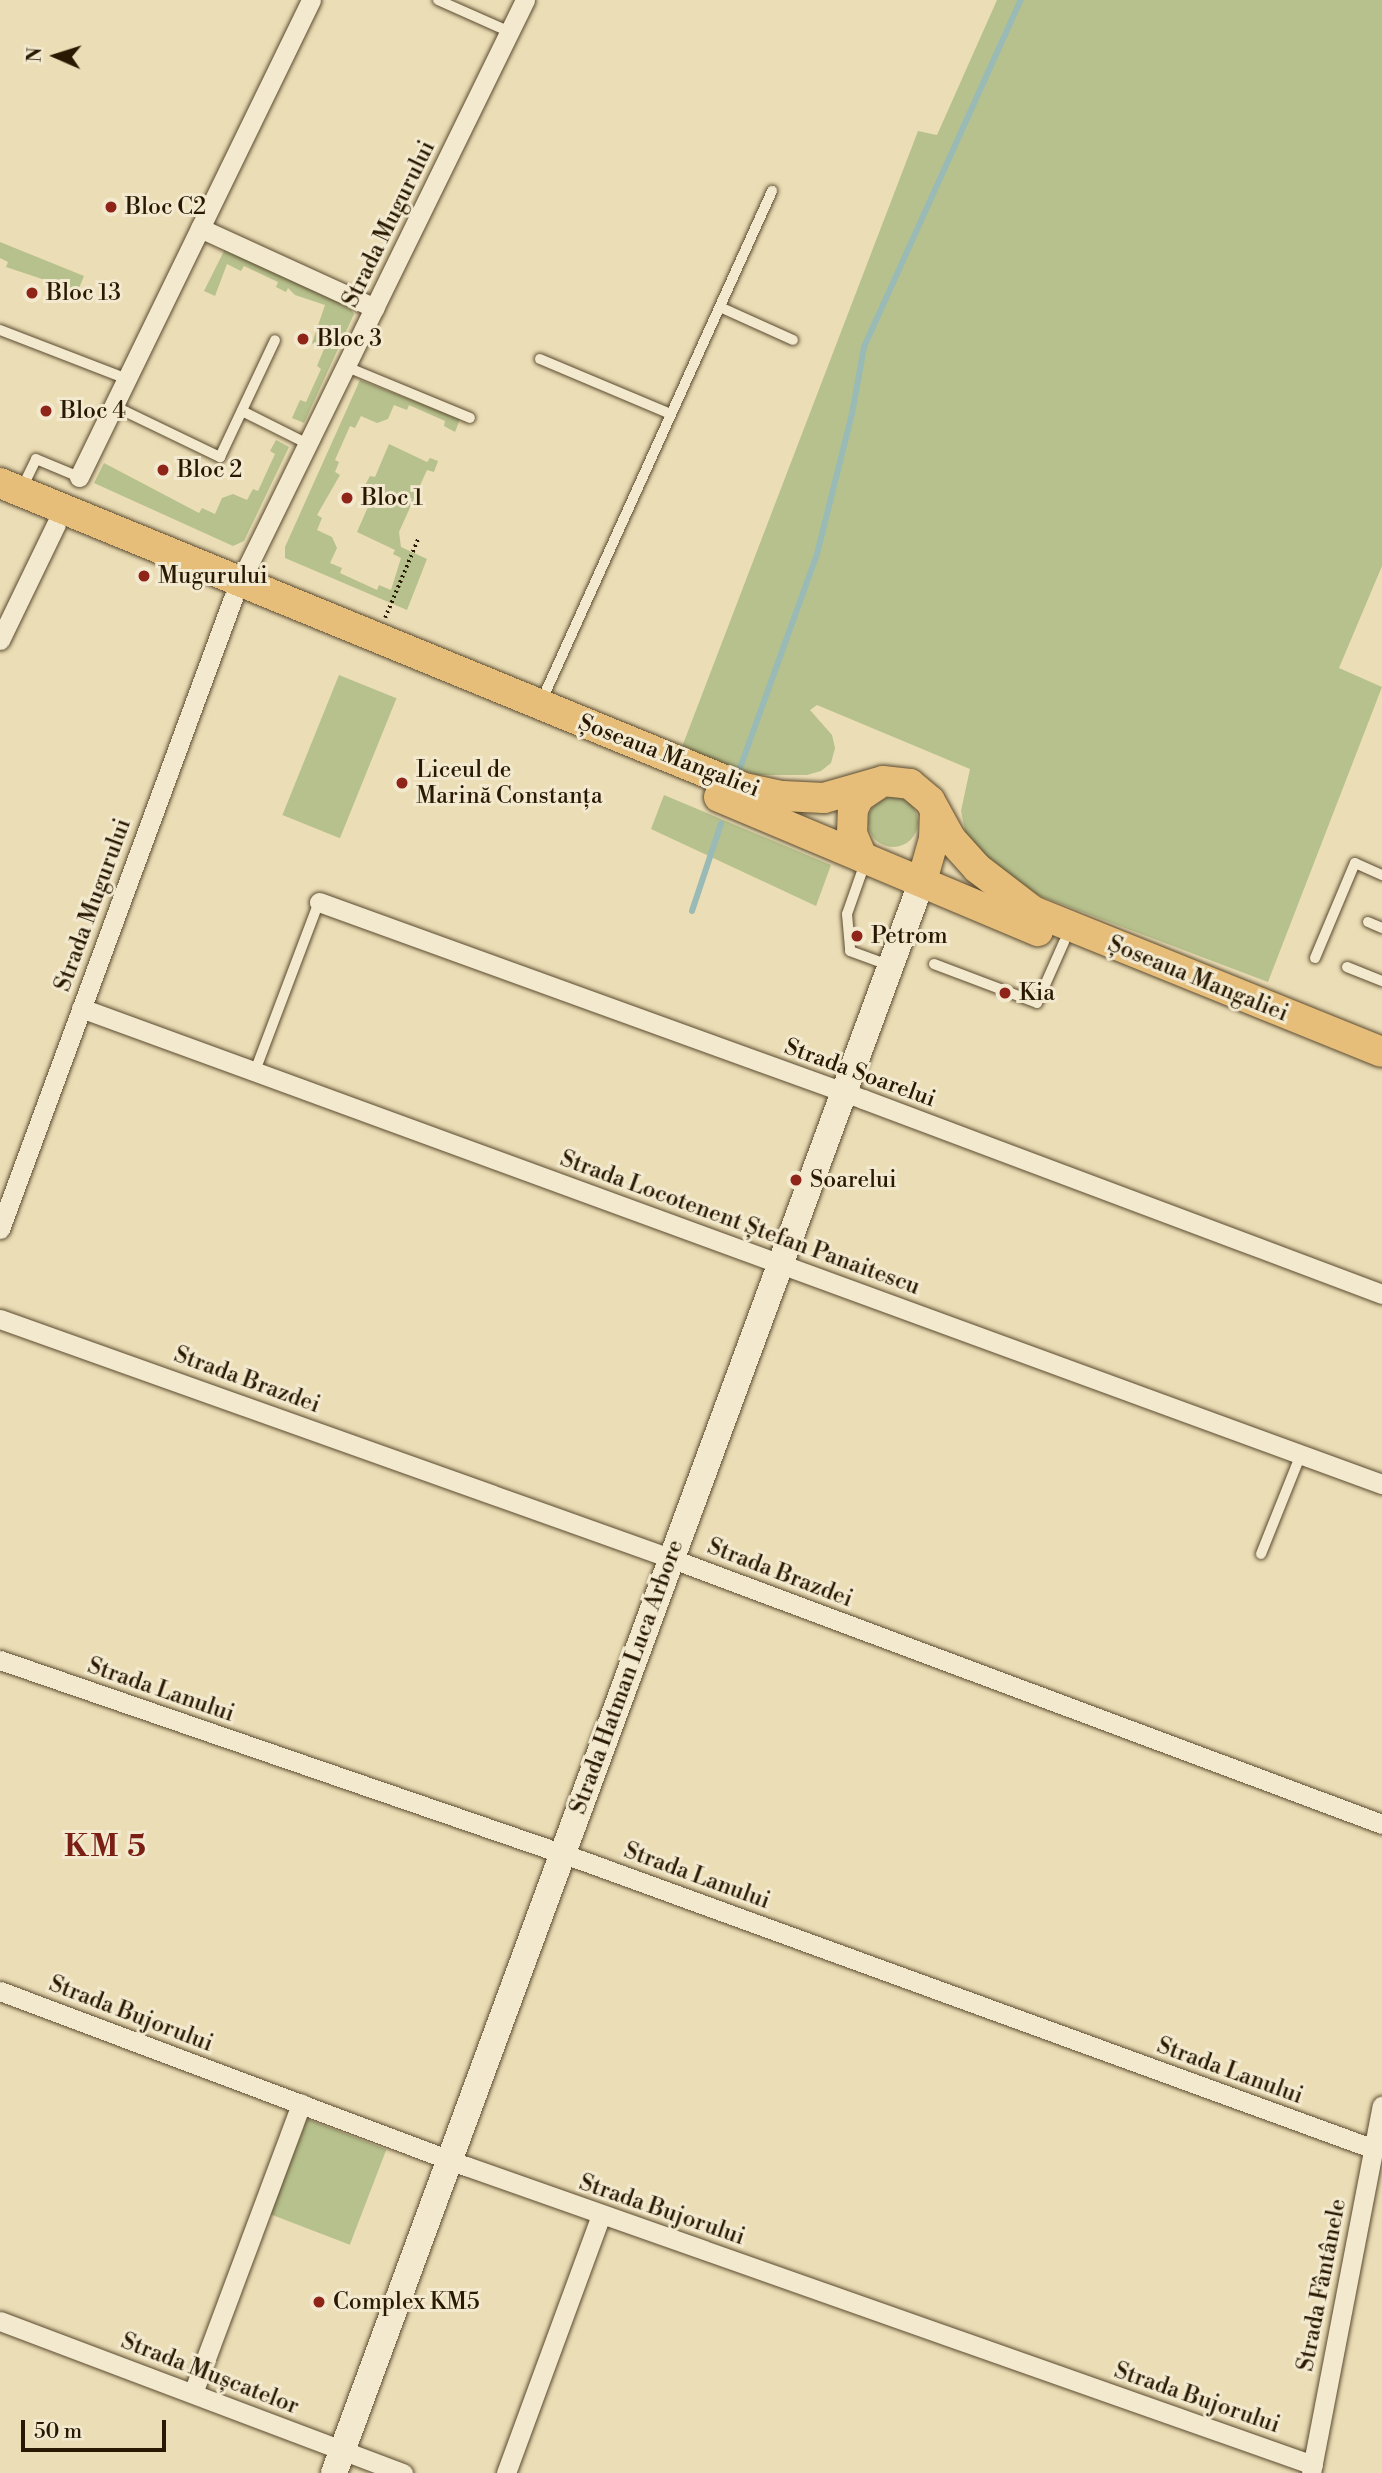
<!DOCTYPE html>
<html>
<head>
<meta charset="utf-8">
<style>
  body { margin:0 }
  #map { position:relative; width:1382px; height:2473px; overflow:hidden; background:#ebddb5; font-family:"Libre Bodoni",serif }
  div>[style] { position:absolute }
  .green>* { inset:0; background:#b7c18d; transform-origin:0 0 }
  .round { border-radius:50% }
  .stream>* { height:6px; margin:-3px; padding:0 3px; transform-origin:3px; border-radius:3px; background:#9abab6 }
  .path>* { height:3.5px; margin-top:-1.75px; transform-origin:0; background:repeating-linear-gradient(90deg,#291902 0 2px,transparent 0 5.5px) }
  .roads { filter:drop-shadow(0 0 2px #5a4a2f) drop-shadow(0 0 2px #5a4a2f) }
  .lane>* { height:10px; margin:-5px; padding:0 5px; transform-origin:5px; border-radius:5px; background:#f2e9cf }
  .street>* { height:19px; margin:-9.5px; padding:0 9.5px; transform-origin:9.5px; border-radius:9.5px; background:#f2e9cf }
  .secondary>* { height:26px; margin:-13px; padding:0 13px; transform-origin:13px; border-radius:13px; background:#f2e9cf }
  .primary>* { height:30px; margin:-15px; padding:0 15px; transform-origin:15px; border-radius:15px; background:#e6be7a }
  .dots>* { width:19px; height:19px; translate:-50% -50%; box-sizing:border-box; border:4px solid #f2e9cf; border-radius:50% }
  span { translate:-50% -50%; white-space:nowrap; text-align:center; line-height:1.15; -webkit-text-stroke:6px #f2e9cf; paint-order:stroke }
  .poi-label { font-size:23px; color:#291902 }
  .left { translate:0 -50%; text-align:left }
  .street-label { font-size:23px; color:#291902 }
  .district-label { font-size:30px; color:#7a1f14; font-weight:700; letter-spacing:2px }
  .north { position:absolute; left:21px; top:21px; width:70px; height:70px; -webkit-text-stroke:5px #f2e9cf; paint-order:stroke; rotate:273deg; font-size:19px; font-weight:700; line-height:28px; text-align:center; color:#291902 }
  .north::after { content:''; display:block; margin:auto; width:24px; height:32px; background:#291902; clip-path:polygon(50% 0,100% 100%,50% 72%,0 100%) }
  .scale { position:absolute; left:21px; top:2420px; width:145px; height:32px; box-sizing:border-box; border:4px solid #291902; border-top:0; padding-left:9px; font-size:21px; line-height:24px; white-space:nowrap; color:#291902; -webkit-text-stroke:5px #f2e9cf; paint-order:stroke }
</style>
</head>
<body>
<div id="map">
  <div class="green">
    <div style="clip-path:polygon(997px 0,1382px 0,1382px 566px,1339px 668px,1382px 687px,1268px 982px,1027px 891px,994px 874px,966px 835px,961px 811px,970px 769px,817px 705px,810px 710px,832px 735px,835px 748px,831px 763px,821px 771px,807px 775px,758px 775px,680px 752px,918px 131px,937px 135px)"></div>
    <div style="clip-path:polygon(0 242px,84px 276px,75px 298px,59px 291px,60px 285px,6px 267px,8px 262px,0 258px)"></div>
    <div style="clip-path:polygon(226px 247px,348px 305px,354px 314px,304px 423px,292px 418px,300px 400px,306px 402px,321px 369px,317px 366px,324px 349px,312px 343px,325px 305px,295px 295px,288px 288px,286px 292px,276px 287px,278px 282px,244px 266px,241px 271px,227px 264px,215px 296px,204px 291px)"></div>
    <div style="clip-path:polygon(360px 380px,460px 419px,455px 432px,444px 426px,445px 421px,409px 405px,407px 410px,394px 405px,388px 419px,377px 423px,361px 416px,355px 428px,350px 426px,335px 460px,339px 462px,335px 472px,340px 475px,317px 515px,322px 518px,317px 530px,332px 537px,337px 548px,330px 563px,342px 568px,340px 573px,377px 590px,379px 585px,391px 590px,401px 558px,393px 554px,395px 550px,357px 532px,371px 500px,367px 497px,370px 490px,364px 487px,370px 476px,375px 477px,389px 444px,427px 462px,430px 458px,438px 461px,434px 472px,427px 470px,399px 532px,401px 547px,427px 559px,407px 610px,285px 558px,285px 547px)"></div>
    <div style="clip-path:polygon(276px 440px,289px 447px,244px 541px,233px 546px,94px 483px,104px 463px,199px 513px,202px 508px,215px 514px,222px 498px,233px 494px,247px 500px,253px 489px,258px 491px,275px 454px,270px 451px)"></div>
    <div style="left:339px;top:675px;width:62px;height:151px;rotate:22deg"></div>
    <div style="clip-path:polygon(664px 795px,831px 865px,816px 906px,651px 829px)"></div>
    <div class="round" style="left:868px;top:797px;width:50px;height:50px"></div>
    <div style="left:307px;top:2119px;width:85px;height:102px;rotate:21deg"></div>
  </div>
  <div class="stream">
    <div style="left:740px;top:768px;width:227px;rotate:-70.2deg"></div>
    <div style="left:817px;top:554px;width:144px;rotate:-76deg"></div>
    <div style="left:852px;top:414px;width:68px;rotate:-79.8deg"></div>
    <div style="left:864px;top:347px;width:381px;rotate:-65.7deg"></div>
    <div style="left:692px;top:911px;width:92px;rotate:-71.6deg"></div>
  </div>
  <div class="path">
    <div style="left:385px;top:618px;width:86px;rotate:-67.3deg"></div>
  </div>
  <div class="roads">
    <div class="lane">
      <div style="left:438px;top:0;width:79px;rotate:24deg"></div>
      <div style="left:720px;top:307px;width:80px;rotate:24.3deg"></div>
      <div style="left:0;top:330px;width:136px;rotate:21.1deg"></div>
      <div style="left:540px;top:359px;width:142px;rotate:22.8deg"></div>
      <div style="left:347px;top:367px;width:133px;rotate:22.5deg"></div>
      <div style="left:114px;top:406px;width:118px;rotate:25.7deg"></div>
      <div style="left:220px;top:457px;width:129px;rotate:-64.8deg"></div>
      <div style="left:242px;top:411px;width:74px;rotate:26.6deg"></div>
      <div style="left:22px;top:488px;width:32px;rotate:-64deg"></div>
      <div style="left:36px;top:459px;width:47px;rotate:22.7deg"></div>
      <div style="left:541px;top:702px;width:561px;rotate:-65.67deg"></div>
      <div style="left:865px;top:863px;width:54px;rotate:109.4deg"></div>
      <div style="left:847px;top:914px;width:37px;rotate:85deg"></div>
      <div style="left:850px;top:951px;width:40px;rotate:20.2deg"></div>
      <div style="left:1368px;top:922px;width:15px;rotate:23deg"></div>
      <div style="left:1315px;top:958px;width:103px;rotate:-67.2deg"></div>
      <div style="left:1355px;top:863px;width:30px;rotate:24deg"></div>
      <div style="left:934px;top:964px;width:110px;rotate:20.7deg"></div>
      <div style="left:1037px;top:1003px;width:67px;rotate:-66.1deg"></div>
      <div style="left:1347px;top:967px;width:38px;rotate:22deg"></div>
      <div style="left:255px;top:1071px;width:181px;rotate:-69.3deg"></div>
      <div style="left:1261px;top:1554px;width:108px;rotate:-68.2deg"></div>
    </div>
    <div class="street">
      <div style="left:200px;top:228px;width:192px;rotate:24.6deg"></div>
      <div style="left:79px;top:477px;width:530px;rotate:-64.06deg"></div>
      <div style="left:240px;top:582px;width:648px;rotate:-63.91deg"></div>
      <div style="left:0;top:640px;width:129px;rotate:-64.2deg"></div>
      <div style="left:319px;top:902px;width:579px;rotate:19.91deg"></div>
      <div style="left:863px;top:1099px;width:554px;rotate:20.59deg"></div>
      <div style="left:81px;top:1008px;width:1385px;rotate:20.1deg"></div>
      <div style="left:0;top:1229px;width:673px;rotate:-69.73deg"></div>
      <div style="left:0;top:1319px;width:711px;rotate:19.63deg"></div>
      <div style="left:670px;top:1558px;width:760px;rotate:20.49deg"></div>
      <div style="left:0;top:1660px;width:614px;rotate:19deg"></div>
      <div style="left:581px;top:1860px;width:844px;rotate:20.02deg"></div>
      <div style="left:0;top:1991px;width:498px;rotate:20.6deg"></div>
      <div style="left:466px;top:2166px;width:898px;rotate:19.44deg"></div>
      <div style="left:0;top:2321px;width:431px;rotate:20.7deg"></div>
      <div style="left:193px;top:2393px;width:309px;rotate:-69.5deg"></div>
      <div style="left:506px;top:2473px;width:275px;rotate:-69.8deg"></div>
      <div style="left:1311px;top:2473px;width:374px;rotate:-79.1deg"></div>
    </div>
    <div class="secondary">
      <div style="left:334px;top:2473px;width:1697px;rotate:-69.73deg"></div>
    </div>
    <div class="primary">
      <div style="left:0;top:483px;width:804px;rotate:22.29deg"></div>
      <div style="left:744px;top:788px;width:40px;rotate:12deg"></div>
      <div style="left:783px;top:796px;width:41px;rotate:2.8deg"></div>
      <div style="left:824px;top:798px;width:61px;rotate:-16.1deg"></div>
      <div style="left:883px;top:781px;width:27px;rotate:6deg"></div>
      <div style="left:910px;top:784px;width:26px;rotate:40deg"></div>
      <div style="left:930px;top:801px;width:43px;rotate:61.1deg"></div>
      <div style="left:951px;top:839px;width:39px;rotate:48deg"></div>
      <div style="left:977px;top:868px;width:71px;rotate:37.5deg"></div>
      <div style="left:1033px;top:911px;width:376px;rotate:22deg"></div>
      <div style="left:719px;top:797px;width:346px;rotate:22.8deg"></div>
      <div style="left:862px;top:857px;width:25px;rotate:-113deg"></div>
      <div style="left:852px;top:834px;width:25px;rotate:-88deg"></div>
      <div style="left:853px;top:809px;width:13px;rotate:-63deg"></div>
      <div style="left:859px;top:797px;width:22px;rotate:-34deg"></div>
      <div style="left:922px;top:881px;width:44px;rotate:-74.1deg"></div>
      <div style="left:934px;top:839px;width:25px;rotate:-88deg"></div>
    </div>
  </div>
  <div class="dots">
    <div style="left:111px;top:207px;background:#8f2418"></div>
    <div style="left:32px;top:293px;background:#8f2418"></div>
    <div style="left:303px;top:339px;background:#8f2418"></div>
    <div style="left:46px;top:411px;background:#8f2418"></div>
    <div style="left:163px;top:470px;background:#8f2418"></div>
    <div style="left:347px;top:498px;background:#8f2418"></div>
    <div style="left:144px;top:576px;background:#8f2418"></div>
    <div style="left:402px;top:783px;background:#8f2418"></div>
    <div style="left:857px;top:936px;background:#8f2418"></div>
    <div style="left:1005px;top:993px;background:#8f2418"></div>
    <div style="left:796px;top:1180px;background:#8f2418"></div>
    <div style="left:319px;top:2302px;background:#8f2418"></div>
  </div>
  <div class="poi-label">
    <span class="left" style="left:125px;top:207px">Bloc C2</span>
    <span class="left" style="left:46px;top:293px">Bloc 13</span>
    <span class="left" style="left:317px;top:339px">Bloc 3</span>
    <span class="left" style="left:60px;top:411px">Bloc 4</span>
    <span class="left" style="left:177px;top:470px">Bloc 2</span>
    <span class="left" style="left:361px;top:498px">Bloc 1</span>
    <span class="left" style="left:158px;top:576px">Mugurului</span>
    <span class="left" style="left:416px;top:783px">Liceul de<br>Marină Constanța</span>
    <span class="left" style="left:871px;top:936px">Petrom</span>
    <span class="left" style="left:1019px;top:993px">Kia</span>
    <span class="left" style="left:810px;top:1180px">Soarelui</span>
    <span class="left" style="left:333px;top:2302px">Complex KM5</span>
  </div>
  <div class="street-label">
    <span style="left:389px;top:224px;rotate:-64deg">Strada Mugurului</span>
    <span style="left:669px;top:756px;rotate:21deg">Șoseaua Mangaliei</span>
    <span style="left:93px;top:905px;rotate:-70deg">Strada Mugurului</span>
    <span style="left:1198px;top:979px;rotate:22deg">Șoseaua Mangaliei</span>
    <span style="left:860px;top:1073px;rotate:20deg">Strada Soarelui</span>
    <span style="left:740px;top:1223px;rotate:20deg">Strada Locotenent Ștefan Panaitescu</span>
    <span style="left:247px;top:1380px;rotate:20deg">Strada Brazdei</span>
    <span style="left:780px;top:1573px;rotate:21deg">Strada Brazdei</span>
    <span style="left:627px;top:1677px;rotate:-70deg">Strada Hatman Luca Arbore</span>
    <span style="left:161px;top:1690px;rotate:19deg">Strada Lanului</span>
    <span style="left:697px;top:1876px;rotate:20deg">Strada Lanului</span>
    <span style="left:131px;top:2014px;rotate:21deg">Strada Bujorului</span>
    <span style="left:1230px;top:2071px;rotate:20deg">Strada Lanului</span>
    <span style="left:662px;top:2210px;rotate:19deg">Strada Bujorului</span>
    <span style="left:1322px;top:2285px;rotate:-79deg">Strada Fântânele</span>
    <span style="left:210px;top:2374px;rotate:21deg">Strada Mușcatelor</span>
    <span style="left:1197px;top:2398px;rotate:19deg">Strada Bujorului</span>
  </div>
  <div class="district-label">
    <span style="left:106px;top:1847px">KM 5</span>
  </div>
  <div class="north">N</div>
  <div class="scale">50 m</div>
</div>
</body>
</html>
